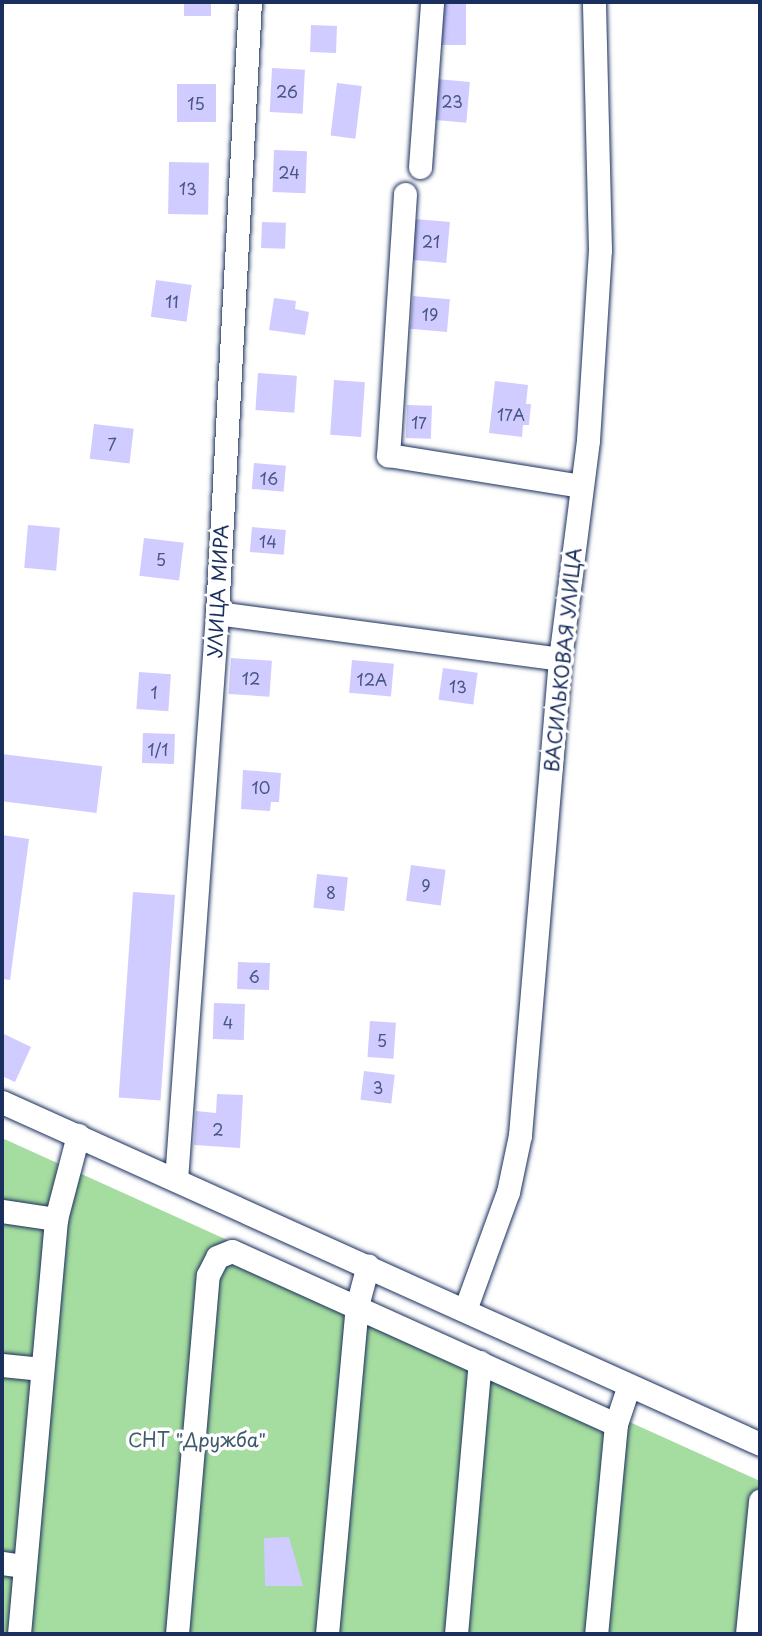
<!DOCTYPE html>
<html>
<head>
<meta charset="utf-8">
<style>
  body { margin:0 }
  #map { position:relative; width:762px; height:1636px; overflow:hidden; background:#fff; font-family:"Playpen Sans",sans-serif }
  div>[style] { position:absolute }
  .green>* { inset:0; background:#a5dc9f }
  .building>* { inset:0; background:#d0ccff; transform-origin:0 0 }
  .roads { filter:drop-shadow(0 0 2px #1b2f5e) drop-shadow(0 0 2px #1b2f5e) }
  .minor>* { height:23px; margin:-11.5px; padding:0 11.5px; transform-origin:11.5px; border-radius:11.5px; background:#fff }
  span { translate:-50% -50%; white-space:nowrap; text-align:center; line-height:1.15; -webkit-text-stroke:7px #fff; paint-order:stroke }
  .number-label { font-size:16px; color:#485686 }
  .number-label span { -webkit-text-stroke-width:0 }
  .street-label { font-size:19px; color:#1b2f5e }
  .park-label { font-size:19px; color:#3e5a6e }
  .frame { position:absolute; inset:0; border:4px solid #1b2f5e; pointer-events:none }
</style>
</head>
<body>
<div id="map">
  <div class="green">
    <div style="clip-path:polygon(2px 1138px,760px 1481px,760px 1634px,2px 1634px)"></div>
  </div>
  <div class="building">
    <div style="left:184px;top:2px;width:27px;height:14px"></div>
    <div style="left:441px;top:2px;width:25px;height:43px"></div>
    <div style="left:311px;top:25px;width:26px;height:27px;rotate:2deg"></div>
    <div style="left:272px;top:68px;width:33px;height:44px;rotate:3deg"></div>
    <div style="left:436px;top:79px;width:34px;height:41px;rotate:5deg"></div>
    <div style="left:337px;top:83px;width:25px;height:53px;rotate:7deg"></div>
    <div style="left:177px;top:84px;width:39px;height:38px"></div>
    <div style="left:274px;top:150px;width:33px;height:42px;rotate:2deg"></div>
    <div style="left:169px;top:162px;width:40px;height:52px;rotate:1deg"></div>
    <div style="left:415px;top:219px;width:35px;height:41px;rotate:5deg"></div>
    <div style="left:262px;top:222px;width:24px;height:26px;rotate:2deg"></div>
    <div style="left:156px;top:280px;width:36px;height:37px;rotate:8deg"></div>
    <div style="left:413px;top:296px;width:37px;height:33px;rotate:5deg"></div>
    <div style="clip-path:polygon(274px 298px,296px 301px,295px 309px,309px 312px,305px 335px,269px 330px)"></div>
    <div style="left:258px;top:373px;width:39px;height:37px;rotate:4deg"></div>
    <div style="left:334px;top:380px;width:31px;height:55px;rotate:4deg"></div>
    <div style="clip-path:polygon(495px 381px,528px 385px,526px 404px,531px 404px,529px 425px,523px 425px,522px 437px,489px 433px)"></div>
    <div style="left:407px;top:405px;width:25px;height:33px;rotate:2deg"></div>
    <div style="left:94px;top:424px;width:40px;height:35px;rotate:7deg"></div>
    <div style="left:254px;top:463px;width:32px;height:26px;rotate:5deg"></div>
    <div style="left:28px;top:525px;width:32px;height:43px;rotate:5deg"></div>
    <div style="left:252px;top:527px;width:34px;height:25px;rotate:5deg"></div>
    <div style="left:144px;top:538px;width:40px;height:38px;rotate:7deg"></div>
    <div style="left:231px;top:658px;width:41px;height:36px;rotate:4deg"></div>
    <div style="left:352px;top:660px;width:42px;height:33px;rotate:5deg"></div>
    <div style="left:443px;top:668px;width:35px;height:32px;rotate:8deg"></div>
    <div style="left:139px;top:672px;width:32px;height:37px;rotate:4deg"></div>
    <div style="left:143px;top:733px;width:32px;height:30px;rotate:2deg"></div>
    <div style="left:2px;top:754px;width:101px;height:47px;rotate:7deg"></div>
    <div style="clip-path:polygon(243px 770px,281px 773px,279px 802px,271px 802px,270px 811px,241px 809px)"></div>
    <div style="clip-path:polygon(2px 835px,29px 839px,10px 980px,2px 979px)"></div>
    <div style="left:411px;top:865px;width:35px;height:36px;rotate:8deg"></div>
    <div style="left:317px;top:874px;width:31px;height:34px;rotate:6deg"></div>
    <div style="left:133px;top:892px;width:42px;height:206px;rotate:4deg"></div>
    <div style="left:238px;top:962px;width:32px;height:27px;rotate:2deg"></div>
    <div style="left:214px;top:1003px;width:31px;height:36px;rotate:2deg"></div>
    <div style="left:370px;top:1021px;width:26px;height:36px;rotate:4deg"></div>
    <div style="clip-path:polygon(2px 1033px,31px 1047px,15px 1082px,2px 1076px)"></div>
    <div style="left:364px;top:1071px;width:31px;height:29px;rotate:7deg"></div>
    <div style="clip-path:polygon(217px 1094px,243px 1095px,240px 1148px,194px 1145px,196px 1111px,216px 1113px)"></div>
    <div style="clip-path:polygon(289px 1537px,303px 1586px,265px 1586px,264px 1538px)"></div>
  </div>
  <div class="roads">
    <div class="minor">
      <div style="left:420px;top:167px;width:165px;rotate:-85.8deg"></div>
      <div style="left:405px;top:194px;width:262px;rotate:93.7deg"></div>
      <div style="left:388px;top:455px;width:196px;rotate:9.1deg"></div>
      <div style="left:217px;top:613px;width:346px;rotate:7.6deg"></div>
      <div style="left:2px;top:1102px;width:832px;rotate:24.28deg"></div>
      <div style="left:176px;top:1180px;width:568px;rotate:-85.86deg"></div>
      <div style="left:217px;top:613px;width:612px;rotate:-86.91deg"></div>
      <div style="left:2px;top:1211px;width:55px;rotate:8.4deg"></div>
      <div style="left:465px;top:1310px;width:126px;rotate:-70deg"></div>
      <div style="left:508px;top:1192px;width:58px;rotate:-78.1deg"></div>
      <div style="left:520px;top:1135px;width:478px;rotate:-85.2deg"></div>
      <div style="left:560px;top:659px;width:221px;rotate:-82.7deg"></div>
      <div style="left:588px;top:440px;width:190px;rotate:-86.4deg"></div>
      <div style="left:600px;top:250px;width:248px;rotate:-91.4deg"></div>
      <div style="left:2px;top:1365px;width:40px;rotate:5.7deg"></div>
      <div style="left:616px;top:1424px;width:41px;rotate:-71.6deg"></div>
      <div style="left:2px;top:1563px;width:22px;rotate:8deg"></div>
      <div style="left:19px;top:1634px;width:417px;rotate:-84.9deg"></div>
      <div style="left:56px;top:1219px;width:87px;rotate:-75.3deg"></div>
      <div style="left:177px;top:1634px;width:360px;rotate:-85.1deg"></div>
      <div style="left:208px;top:1275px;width:20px;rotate:-63deg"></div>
      <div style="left:217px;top:1257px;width:16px;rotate:-22deg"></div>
      <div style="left:232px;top:1251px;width:421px;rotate:24.3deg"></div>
      <div style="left:616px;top:1424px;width:211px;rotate:95.4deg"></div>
      <div style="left:327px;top:1634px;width:329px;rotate:-84.8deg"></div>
      <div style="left:357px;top:1306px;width:42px;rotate:-75deg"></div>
      <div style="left:456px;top:1634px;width:273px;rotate:-85deg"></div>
      <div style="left:747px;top:1634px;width:134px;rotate:-84.4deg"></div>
    </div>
  </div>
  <div class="number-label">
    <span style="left:287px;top:91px">26</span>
    <span style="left:452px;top:101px">23</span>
    <span style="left:196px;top:103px">15</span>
    <span style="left:289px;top:172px">24</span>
    <span style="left:188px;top:188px">13</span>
    <span style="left:431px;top:241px">21</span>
    <span style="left:172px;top:301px">11</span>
    <span style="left:430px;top:314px">19</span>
    <span style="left:511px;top:414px">17А</span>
    <span style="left:419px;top:422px">17</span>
    <span style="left:112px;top:444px">7</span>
    <span style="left:269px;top:478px">16</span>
    <span style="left:268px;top:541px">14</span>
    <span style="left:161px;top:559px">5</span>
    <span style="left:251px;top:678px">12</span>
    <span style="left:372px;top:679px">12А</span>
    <span style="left:458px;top:686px">13</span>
    <span style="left:154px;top:692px">1</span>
    <span style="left:158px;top:749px">1/1</span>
    <span style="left:261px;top:787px">10</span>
    <span style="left:426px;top:885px">9</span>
    <span style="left:331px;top:892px">8</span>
    <span style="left:254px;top:976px">6</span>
    <span style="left:228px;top:1022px">4</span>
    <span style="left:382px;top:1040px">5</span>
    <span style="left:378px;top:1087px">3</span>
    <span style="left:218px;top:1129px">2</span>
  </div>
  <div class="street-label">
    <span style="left:218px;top:591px;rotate:-87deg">УЛИЦА МИРА</span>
    <span style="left:563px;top:660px;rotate:-84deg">ВАСИЛЬКОВАЯ УЛИЦА</span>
  </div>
  <div class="park-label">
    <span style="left:197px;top:1440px">СНТ "Дружба"</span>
  </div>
  <div class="frame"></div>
</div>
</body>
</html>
